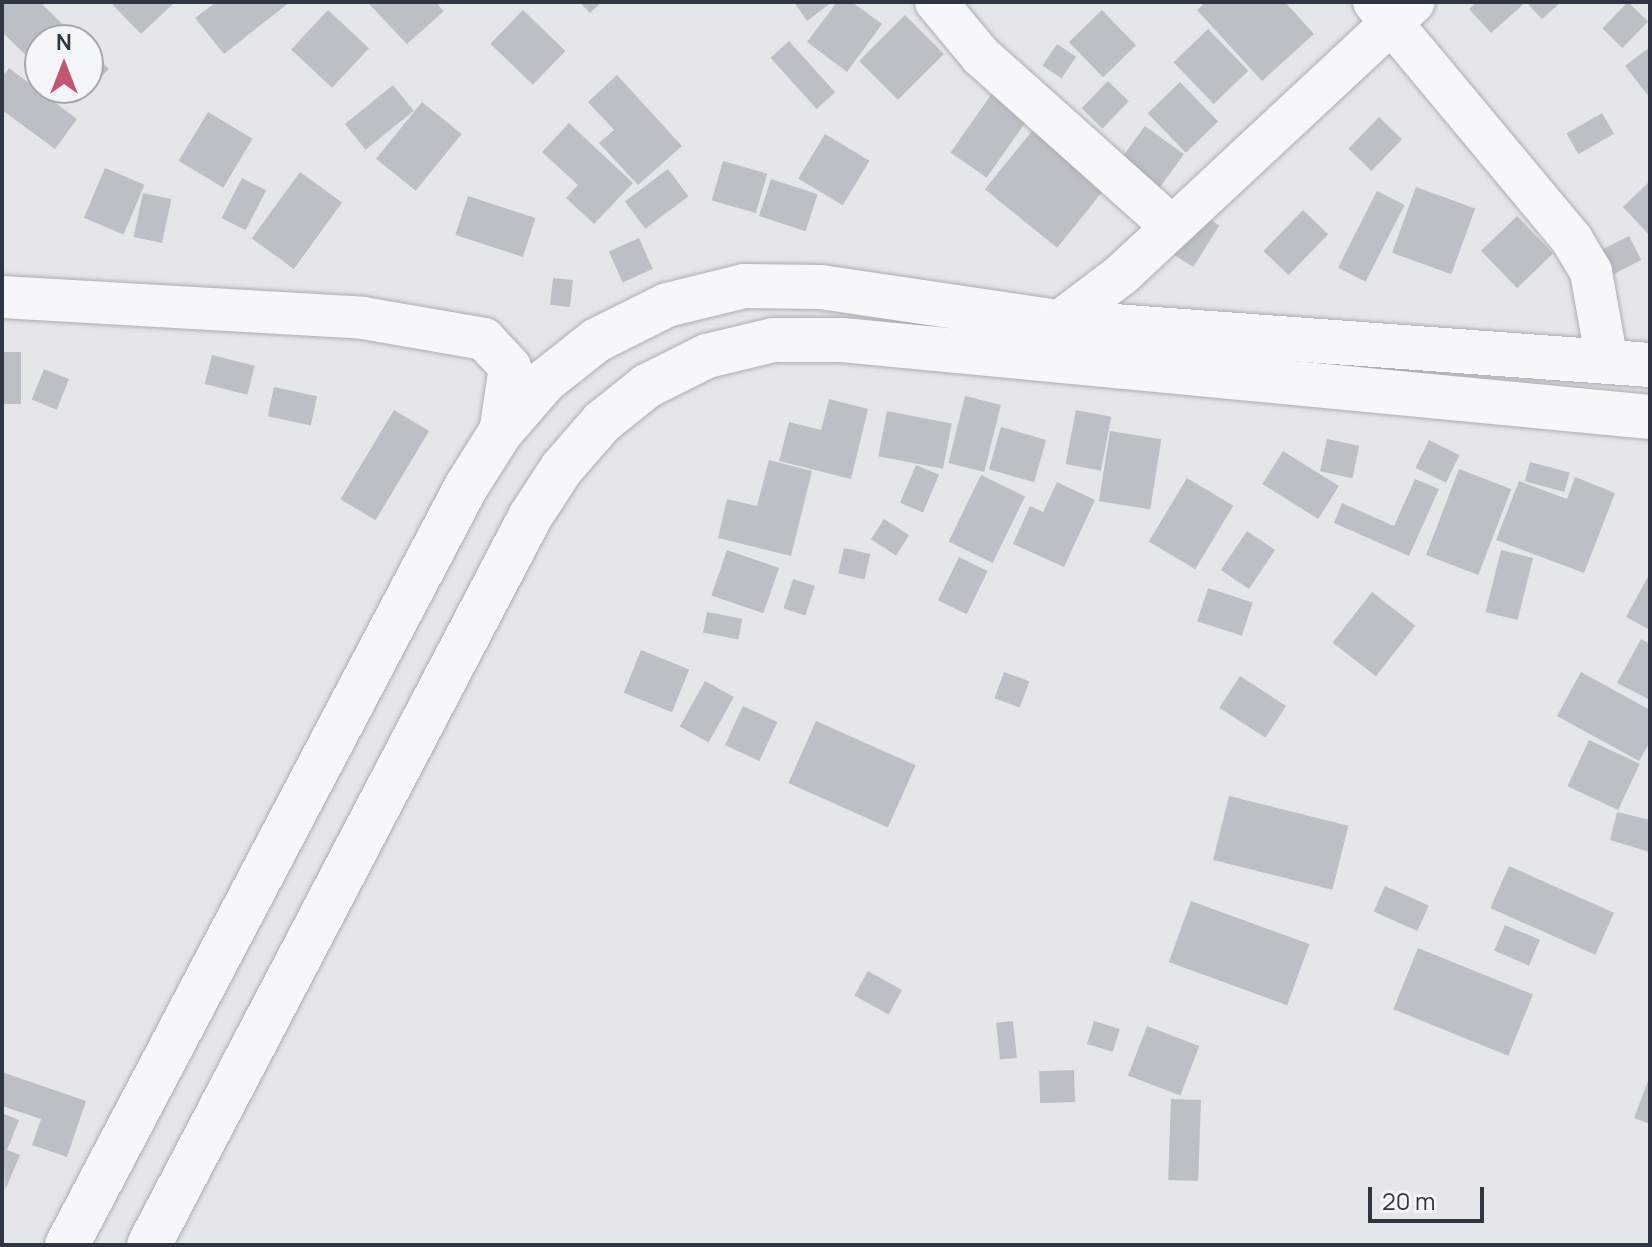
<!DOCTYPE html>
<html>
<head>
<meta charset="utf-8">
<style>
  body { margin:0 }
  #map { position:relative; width:1652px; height:1247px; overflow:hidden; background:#e4e7ea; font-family:Manrope,sans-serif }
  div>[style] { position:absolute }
  .building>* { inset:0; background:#bbc0c6; transform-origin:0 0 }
  .roads { filter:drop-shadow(0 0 2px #a9aeb4) drop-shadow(0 0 2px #a9aeb4) }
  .minor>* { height:42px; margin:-21px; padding:0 21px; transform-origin:21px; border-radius:21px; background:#f6f7f9 }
  .tertiary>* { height:44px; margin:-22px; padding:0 22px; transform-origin:22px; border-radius:22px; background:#f6f7f9 }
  span { translate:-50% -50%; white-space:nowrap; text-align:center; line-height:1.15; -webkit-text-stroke:8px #f3f5f8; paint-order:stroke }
  .frame { position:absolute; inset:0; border:4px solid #2d3641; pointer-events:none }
  .north { position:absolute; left:24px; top:24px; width:80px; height:80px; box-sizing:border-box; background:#f3f5f8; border:2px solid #a4a9af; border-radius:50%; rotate:0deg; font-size:22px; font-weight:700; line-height:32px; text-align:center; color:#2d3641 }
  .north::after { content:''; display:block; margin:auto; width:28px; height:36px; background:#c25670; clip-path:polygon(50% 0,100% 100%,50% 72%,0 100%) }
  .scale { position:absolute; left:1368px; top:1187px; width:116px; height:36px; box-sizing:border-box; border:4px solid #2d3641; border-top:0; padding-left:10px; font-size:24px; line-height:28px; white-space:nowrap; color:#2d3641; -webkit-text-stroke:6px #f3f5f8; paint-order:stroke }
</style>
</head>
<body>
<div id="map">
  <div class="building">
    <div style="clip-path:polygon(4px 2px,40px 2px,79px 40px,40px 40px,40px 69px,2px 32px)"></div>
    <div style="clip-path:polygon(110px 2px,175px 2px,141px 34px)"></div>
    <div style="clip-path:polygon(216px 2px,290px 2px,224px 54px,195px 18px)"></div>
    <div style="clip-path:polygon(367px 2px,441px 2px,438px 5px,444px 11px,407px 44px)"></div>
    <div style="clip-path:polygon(579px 2px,602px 2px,590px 13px)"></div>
    <div style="clip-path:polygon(794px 2px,832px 2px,807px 21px)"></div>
    <div style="clip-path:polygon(837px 2px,852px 2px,882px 24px,847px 72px,807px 42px)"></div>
    <div style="clip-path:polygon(1206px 2px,1285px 2px,1314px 34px,1262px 81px,1197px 10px)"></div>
    <div style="clip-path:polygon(1477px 2px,1526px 2px,1491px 33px,1469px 9px)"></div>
    <div style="clip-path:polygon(1526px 2px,1561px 2px,1542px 19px)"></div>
    <div style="left:1628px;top:2px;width:28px;height:37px;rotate:44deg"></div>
    <div style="left:328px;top:10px;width:56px;height:54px;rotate:43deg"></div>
    <div style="left:523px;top:10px;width:59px;height:47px;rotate:44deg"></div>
    <div style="left:1102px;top:10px;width:49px;height:46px;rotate:46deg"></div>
    <div style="left:905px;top:15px;width:55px;height:65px;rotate:45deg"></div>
    <div style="left:1208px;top:29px;width:58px;height:48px;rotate:46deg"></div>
    <div style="left:789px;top:41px;width:69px;height:25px;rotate:48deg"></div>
    <div style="left:1057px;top:44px;width:23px;height:26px;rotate:34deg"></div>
    <div style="clip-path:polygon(1650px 47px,1650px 98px,1625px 66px)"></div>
    <div style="clip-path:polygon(88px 49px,109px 69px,76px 103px,60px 88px,88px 88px)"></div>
    <div style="clip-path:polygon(9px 68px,77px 119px,55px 149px,2px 110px,2px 77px)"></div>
    <div style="clip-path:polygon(617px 75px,682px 146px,638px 185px,599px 143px,614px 130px,588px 102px)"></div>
    <div style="left:1108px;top:81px;width:29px;height:38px;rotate:44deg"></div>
    <div style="left:1180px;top:82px;width:55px;height:45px;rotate:46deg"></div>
    <div style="left:393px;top:85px;width:33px;height:62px;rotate:51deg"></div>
    <div style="left:993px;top:92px;width:44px;height:74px;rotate:35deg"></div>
    <div style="left:422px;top:102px;width:51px;height:73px;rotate:39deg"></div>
    <div style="left:208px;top:112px;width:52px;height:57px;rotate:31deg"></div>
    <div style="left:1602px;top:113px;width:24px;height:41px;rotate:60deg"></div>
    <div style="left:1379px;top:117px;width:32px;height:44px;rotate:44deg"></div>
    <div style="clip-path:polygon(569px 123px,633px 183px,594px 224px,566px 198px,578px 185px,542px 152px)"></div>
    <div style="left:1145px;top:126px;width:48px;height:42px;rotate:36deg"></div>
    <div style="left:1032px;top:131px;width:93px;height:75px;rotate:39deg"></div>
    <div style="left:825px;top:134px;width:52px;height:52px;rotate:31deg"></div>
    <div style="left:723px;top:161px;width:46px;height:41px;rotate:16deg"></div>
    <div style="left:105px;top:168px;width:43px;height:54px;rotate:23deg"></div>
    <div style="left:668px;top:169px;width:34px;height:54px;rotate:53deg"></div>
    <div style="left:300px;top:172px;width:52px;height:82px;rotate:36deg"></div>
    <div style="left:242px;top:178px;width:27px;height:45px;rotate:27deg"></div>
    <div style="left:771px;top:179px;width:49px;height:39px;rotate:18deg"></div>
    <div style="clip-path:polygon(1650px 181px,1650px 236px,1623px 207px)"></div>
    <div style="left:1416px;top:187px;width:63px;height:70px;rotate:20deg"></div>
    <div style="left:1377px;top:191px;width:31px;height:86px;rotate:27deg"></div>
    <div style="left:143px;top:193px;width:29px;height:45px;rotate:12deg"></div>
    <div style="left:468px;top:196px;width:71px;height:41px;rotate:18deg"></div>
    <div style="left:1193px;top:209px;width:31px;height:49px;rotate:32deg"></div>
    <div style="left:1303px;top:210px;width:35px;height:57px;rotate:44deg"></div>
    <div style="left:1517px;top:216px;width:52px;height:50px;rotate:46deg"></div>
    <div style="left:1629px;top:236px;width:27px;height:36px;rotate:63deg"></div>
    <div style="left:639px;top:238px;width:34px;height:33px;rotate:66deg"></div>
    <div style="left:553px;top:278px;width:20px;height:27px;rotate:6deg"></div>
    <div style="left:2px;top:352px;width:19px;height:52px"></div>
    <div style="left:212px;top:355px;width:44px;height:30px;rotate:14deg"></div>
    <div style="left:44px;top:369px;width:27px;height:33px;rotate:22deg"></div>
    <div style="left:274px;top:387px;width:44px;height:30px;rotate:12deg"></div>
    <div style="left:965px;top:396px;width:37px;height:69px;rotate:14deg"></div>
    <div style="clip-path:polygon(829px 399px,868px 409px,851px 479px,779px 461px,789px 422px,821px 430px)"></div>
    <div style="left:394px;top:410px;width:41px;height:104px;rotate:31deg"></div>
    <div style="left:1076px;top:410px;width:36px;height:55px;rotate:11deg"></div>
    <div style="left:887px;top:411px;width:66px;height:46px;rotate:11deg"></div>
    <div style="left:1001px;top:427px;width:47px;height:44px;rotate:16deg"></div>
    <div style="left:1110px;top:431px;width:52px;height:71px;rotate:9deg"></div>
    <div style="left:1327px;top:439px;width:33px;height:33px;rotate:12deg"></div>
    <div style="left:1429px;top:440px;width:34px;height:31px;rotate:26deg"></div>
    <div style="left:1283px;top:451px;width:66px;height:39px;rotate:32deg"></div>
    <div style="clip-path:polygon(769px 460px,812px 471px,791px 556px,718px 538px,727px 499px,757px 506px)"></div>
    <div style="left:1530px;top:462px;width:41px;height:20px;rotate:15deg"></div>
    <div style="left:916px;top:465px;width:25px;height:41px;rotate:23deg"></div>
    <div style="left:1459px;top:469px;width:56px;height:92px;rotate:21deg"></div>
    <div style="left:981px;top:475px;width:49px;height:74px;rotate:26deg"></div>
    <div style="clip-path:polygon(1575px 477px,1615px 493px,1584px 573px,1496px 540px,1519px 481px,1567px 499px)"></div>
    <div style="left:1187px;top:478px;width:54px;height:74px;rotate:31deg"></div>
    <div style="clip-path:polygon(1415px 479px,1439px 489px,1409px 556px,1334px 523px,1342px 503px,1394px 526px)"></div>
    <div style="clip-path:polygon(1057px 482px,1095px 500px,1064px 567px,1013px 544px,1030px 506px,1043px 512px)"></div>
    <div style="left:884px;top:519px;width:30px;height:24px;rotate:33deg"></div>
    <div style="left:1247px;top:531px;width:34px;height:47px;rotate:34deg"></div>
    <div style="left:844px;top:548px;width:27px;height:26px;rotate:13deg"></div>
    <div style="left:727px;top:550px;width:55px;height:48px;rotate:19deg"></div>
    <div style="left:1501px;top:550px;width:33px;height:64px;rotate:14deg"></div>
    <div style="left:959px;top:557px;width:32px;height:48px;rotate:26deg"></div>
    <div style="clip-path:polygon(1650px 573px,1650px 630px,1626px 617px)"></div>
    <div style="left:793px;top:579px;width:23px;height:31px;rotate:18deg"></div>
    <div style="left:1208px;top:588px;width:47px;height:35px;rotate:18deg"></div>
    <div style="left:1372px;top:592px;width:55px;height:64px;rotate:38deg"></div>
    <div style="left:707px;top:612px;width:36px;height:21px;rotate:11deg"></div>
    <div style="clip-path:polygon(1641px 639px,1650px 644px,1650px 700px,1617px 683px)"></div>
    <div style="left:641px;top:650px;width:52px;height:46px;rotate:22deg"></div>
    <div style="left:1004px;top:672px;width:27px;height:28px;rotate:20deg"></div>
    <div style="clip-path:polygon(1581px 672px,1650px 710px,1650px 742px,1639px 761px,1557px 716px)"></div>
    <div style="left:1240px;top:676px;width:55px;height:38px;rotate:33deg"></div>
    <div style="left:705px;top:681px;width:33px;height:52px;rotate:29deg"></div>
    <div style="left:743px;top:706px;width:38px;height:43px;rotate:25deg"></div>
    <div style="left:816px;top:721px;width:109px;height:68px;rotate:24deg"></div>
    <div style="left:1589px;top:740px;width:56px;height:51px;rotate:25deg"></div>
    <div style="left:1229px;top:796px;width:123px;height:66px;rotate:14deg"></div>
    <div style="clip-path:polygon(1617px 812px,1650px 820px,1650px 852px,1610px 840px)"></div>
    <div style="left:1509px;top:866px;width:115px;height:46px;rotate:24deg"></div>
    <div style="left:1385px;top:886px;width:48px;height:28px;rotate:24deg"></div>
    <div style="left:1191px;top:901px;width:126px;height:65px;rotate:20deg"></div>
    <div style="left:1505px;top:925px;width:38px;height:28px;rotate:23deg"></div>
    <div style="left:1418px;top:948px;width:124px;height:66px;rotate:22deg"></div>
    <div style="left:868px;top:971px;width:39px;height:28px;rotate:29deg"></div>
    <div style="left:1013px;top:1021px;width:37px;height:17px;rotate:84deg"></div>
    <div style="left:1094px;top:1021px;width:27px;height:24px;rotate:17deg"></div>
    <div style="left:1147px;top:1026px;width:56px;height:53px;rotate:21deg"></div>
    <div style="left:1074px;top:1070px;width:32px;height:35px;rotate:88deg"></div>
    <div style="clip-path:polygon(2px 1072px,86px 1101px,67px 1157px,32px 1145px,41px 1119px,2px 1106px)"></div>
    <div style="clip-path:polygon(1650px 1076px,1650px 1124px,1634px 1118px)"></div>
    <div style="left:1171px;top:1099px;width:30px;height:81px;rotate:2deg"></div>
    <div style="clip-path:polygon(2px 1113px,19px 1120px,7px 1150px,20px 1155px,5px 1190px)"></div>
  </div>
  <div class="roads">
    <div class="minor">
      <div style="left:936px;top:2px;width:70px;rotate:50.2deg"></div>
      <div style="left:981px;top:56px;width:256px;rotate:41.8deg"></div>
      <div style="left:1374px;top:2px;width:310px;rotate:50.2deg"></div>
      <div style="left:1572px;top:240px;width:37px;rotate:59deg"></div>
      <div style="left:1591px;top:272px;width:91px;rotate:79.9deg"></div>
      <div style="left:2px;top:297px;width:362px;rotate:3.3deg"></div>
      <div style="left:363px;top:318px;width:123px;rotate:9.8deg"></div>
      <div style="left:484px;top:339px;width:38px;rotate:47deg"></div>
      <div style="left:510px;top:367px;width:67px;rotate:98.6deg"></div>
      <div style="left:1059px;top:322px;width:78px;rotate:-37.2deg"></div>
      <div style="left:1121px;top:275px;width:400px;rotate:-43deg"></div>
    </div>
    <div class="tertiary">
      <div style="left:67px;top:1245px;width:857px;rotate:-62.24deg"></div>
      <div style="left:466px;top:487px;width:64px;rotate:-57.8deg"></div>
      <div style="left:500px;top:433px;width:69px;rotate:-49.1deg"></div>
      <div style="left:545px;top:381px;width:66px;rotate:-38.3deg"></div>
      <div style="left:597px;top:340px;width:78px;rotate:-26.6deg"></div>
      <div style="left:667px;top:305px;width:79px;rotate:-13.9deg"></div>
      <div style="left:744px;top:286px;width:77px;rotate:0.7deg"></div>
      <div style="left:821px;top:287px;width:241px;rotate:8.4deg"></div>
      <div style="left:1059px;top:322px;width:593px;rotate:4.16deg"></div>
      <div style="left:149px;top:1245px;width:822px;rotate:-62.37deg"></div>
      <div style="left:530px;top:517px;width:59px;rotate:-56.9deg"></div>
      <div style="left:562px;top:468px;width:61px;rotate:-49deg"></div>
      <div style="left:602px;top:422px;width:58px;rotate:-38.7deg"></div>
      <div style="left:647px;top:386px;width:67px;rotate:-26.6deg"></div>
      <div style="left:707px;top:356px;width:68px;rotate:-13.6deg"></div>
      <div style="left:773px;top:340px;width:69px"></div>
      <div style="left:842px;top:340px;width:812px;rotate:5.44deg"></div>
    </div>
  </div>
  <div class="frame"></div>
  <div class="north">N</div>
  <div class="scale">20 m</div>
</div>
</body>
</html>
